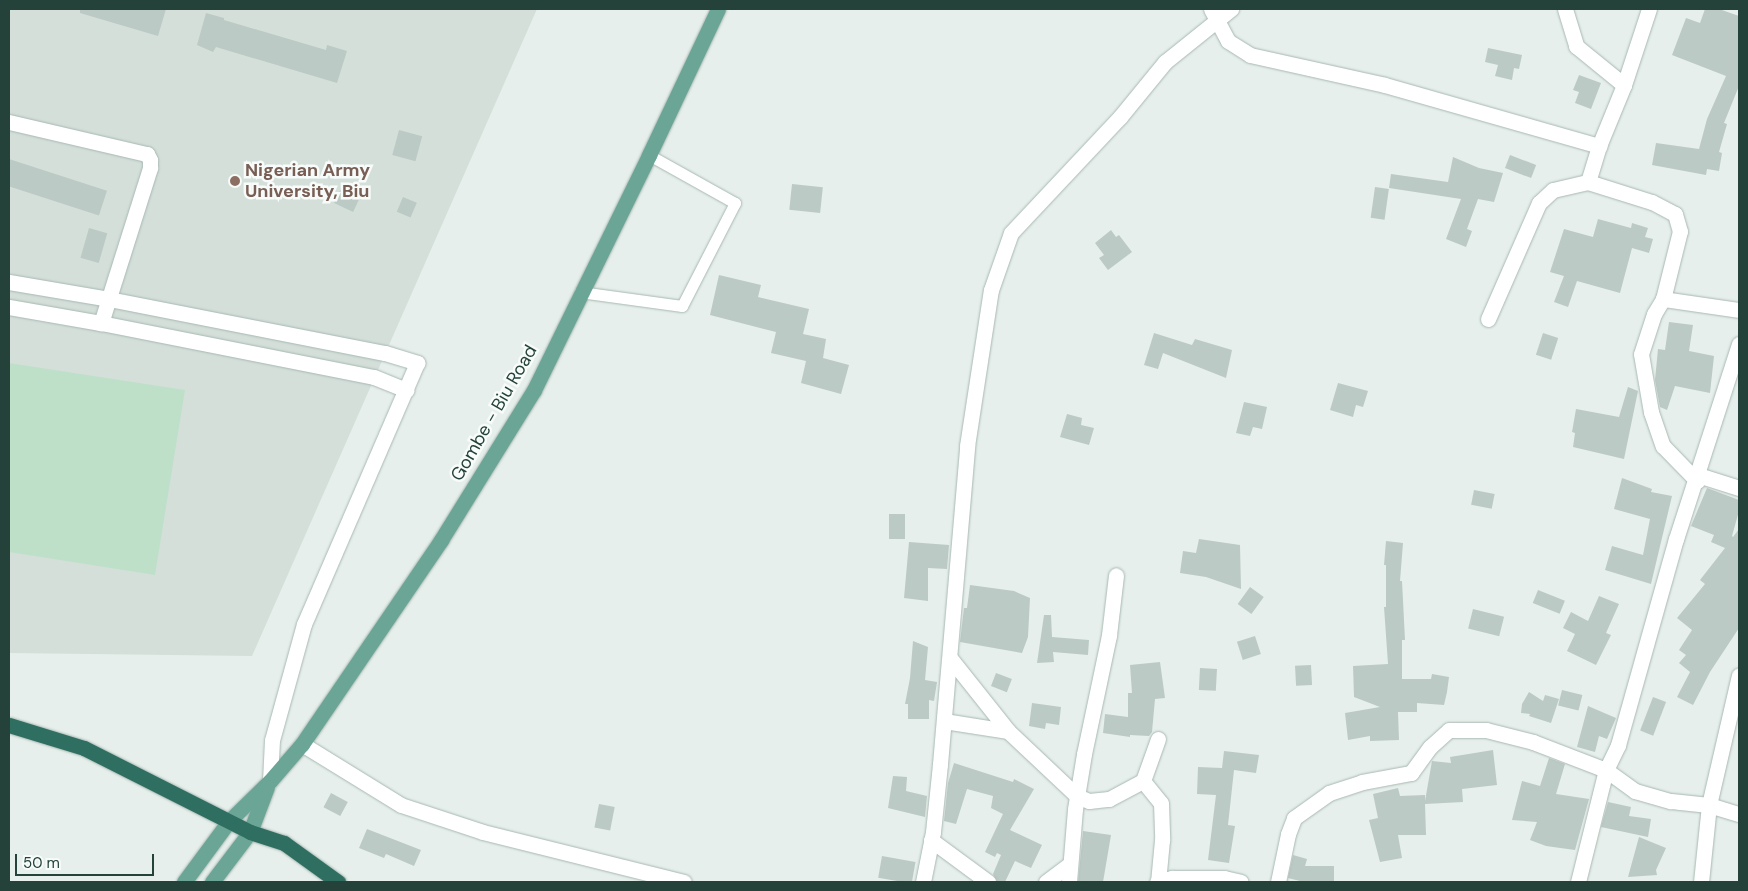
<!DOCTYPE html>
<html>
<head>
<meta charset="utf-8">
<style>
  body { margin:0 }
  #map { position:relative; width:1748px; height:891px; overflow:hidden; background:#e6efeb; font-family:"DM Sans",sans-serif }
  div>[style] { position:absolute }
  .built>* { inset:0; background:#d4dfda }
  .green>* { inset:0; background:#bfe0c8 }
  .building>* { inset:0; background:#bbcac4; transform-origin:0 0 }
  .roads { filter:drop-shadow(0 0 1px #a8b8b2) drop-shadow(0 0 1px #a8b8b2) }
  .lane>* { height:11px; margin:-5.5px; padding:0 5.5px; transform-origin:5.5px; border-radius:5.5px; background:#fff }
  .street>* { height:15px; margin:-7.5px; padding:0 7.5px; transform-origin:7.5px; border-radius:7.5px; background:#fff }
  .primary>* { height:15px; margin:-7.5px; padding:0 7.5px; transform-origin:7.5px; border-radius:7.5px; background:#6aa596 }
  .highway>* { height:15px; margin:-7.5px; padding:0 7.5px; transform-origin:7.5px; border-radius:7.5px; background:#2f6f62 }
  .dots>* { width:14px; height:14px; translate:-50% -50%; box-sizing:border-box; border:2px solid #f7fbf9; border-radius:50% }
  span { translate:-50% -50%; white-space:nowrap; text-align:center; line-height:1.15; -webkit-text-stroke:5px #f7fbf9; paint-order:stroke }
  .education-label { font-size:18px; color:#785e54; font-weight:700 }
  .left { translate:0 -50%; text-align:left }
  .street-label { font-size:18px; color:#24423a }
  .frame { position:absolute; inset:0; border:10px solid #24423a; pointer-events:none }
  .scale { position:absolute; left:15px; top:854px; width:139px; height:22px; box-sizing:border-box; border:2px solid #24423a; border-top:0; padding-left:6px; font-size:15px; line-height:18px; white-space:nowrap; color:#24423a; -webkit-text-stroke:4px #f7fbf9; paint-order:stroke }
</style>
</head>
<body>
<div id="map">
  <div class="built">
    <div style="clip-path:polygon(9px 9px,537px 9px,252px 656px,9px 653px)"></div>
  </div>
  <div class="green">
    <div style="clip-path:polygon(9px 363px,185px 390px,155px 575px,9px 552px)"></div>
  </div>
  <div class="building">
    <div style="clip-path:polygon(80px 9px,166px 9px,158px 36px,80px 13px)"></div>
    <div style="clip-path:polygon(1705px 9px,1719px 9px,1739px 16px,1739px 86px,1724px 123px,1727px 124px,1719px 152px,1722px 153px,1719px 171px,1707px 169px,1706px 175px,1652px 165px,1656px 143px,1699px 149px,1707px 119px,1726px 76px,1672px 55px,1686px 18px,1700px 23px)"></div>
    <div style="clip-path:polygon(206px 13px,224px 18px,224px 20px,326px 50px,327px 45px,347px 51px,337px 83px,216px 47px,213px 52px,197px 45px)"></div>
    <div style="clip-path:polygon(1488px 48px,1522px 55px,1519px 69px,1514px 68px,1512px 80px,1495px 76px,1498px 65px,1485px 62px)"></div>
    <div style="clip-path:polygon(1579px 75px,1601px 83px,1591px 109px,1575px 103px,1579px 92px,1573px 90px)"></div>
    <div style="left:399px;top:130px;width:24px;height:26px;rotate:15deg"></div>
    <div style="left:1510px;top:155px;width:28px;height:14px;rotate:21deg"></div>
    <div style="clip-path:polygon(1453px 157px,1479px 168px,1503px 173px,1494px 202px,1478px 199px,1467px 229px,1472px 231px,1466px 247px,1446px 239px,1461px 199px,1389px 188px,1391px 174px,1448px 182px)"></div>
    <div style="left:9px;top:159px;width:103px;height:26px;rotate:18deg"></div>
    <div style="left:343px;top:184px;width:21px;height:21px;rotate:25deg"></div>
    <div style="left:792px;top:184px;width:31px;height:26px;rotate:6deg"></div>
    <div style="left:1375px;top:187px;width:14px;height:31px;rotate:8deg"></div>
    <div style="left:403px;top:197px;width:15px;height:16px;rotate:23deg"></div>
    <div style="clip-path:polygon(1598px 219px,1631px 228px,1632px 223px,1648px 228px,1645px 237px,1653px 239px,1649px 253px,1632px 248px,1620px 293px,1577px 281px,1568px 307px,1554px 302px,1564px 276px,1550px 272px,1564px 229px,1593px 237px)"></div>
    <div style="left:89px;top:228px;width:19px;height:31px;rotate:16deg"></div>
    <div style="clip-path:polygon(1111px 230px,1116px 237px,1119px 235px,1132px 252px,1108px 270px,1099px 258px,1104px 255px,1095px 243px)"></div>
    <div style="clip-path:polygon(719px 275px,761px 285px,758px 297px,809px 309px,803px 334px,826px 339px,823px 358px,849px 365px,841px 394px,801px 383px,806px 361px,771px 353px,776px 332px,710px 315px)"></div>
    <div style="clip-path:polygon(1669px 322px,1693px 325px,1689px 351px,1714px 356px,1710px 393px,1675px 386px,1667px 410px,1660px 407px,1655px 380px,1658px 349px,1665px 350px)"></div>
    <div style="clip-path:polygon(1154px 333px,1192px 345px,1195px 339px,1232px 350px,1226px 378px,1163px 353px,1158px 369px,1144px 365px)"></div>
    <div style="left:1543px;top:333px;width:16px;height:23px;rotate:18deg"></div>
    <div style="clip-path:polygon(1338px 383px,1368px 391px,1363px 407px,1356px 405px,1353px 417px,1330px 410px)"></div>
    <div style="clip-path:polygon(1628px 387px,1638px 391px,1624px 459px,1573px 447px,1575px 433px,1572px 432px,1576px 409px,1619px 417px)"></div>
    <div style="clip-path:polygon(1244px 402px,1267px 407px,1262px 429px,1253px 427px,1250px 436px,1236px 433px)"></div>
    <div style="clip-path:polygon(1067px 414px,1082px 418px,1081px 425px,1094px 428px,1089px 445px,1060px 437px)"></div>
    <div style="clip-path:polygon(1622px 478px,1652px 489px,1651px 492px,1672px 496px,1651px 584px,1605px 570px,1612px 546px,1643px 555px,1650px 519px,1614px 509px)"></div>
    <div style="clip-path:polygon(1707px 488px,1739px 500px,1739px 511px,1732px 536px,1733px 537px,1739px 529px,1739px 628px,1710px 672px,1693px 705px,1677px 697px,1690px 672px,1679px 663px,1686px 655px,1679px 650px,1692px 630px,1677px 618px,1705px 584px,1700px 580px,1725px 548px,1711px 542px,1714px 535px,1691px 526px)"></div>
    <div style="left:1474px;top:490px;width:21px;height:15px;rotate:11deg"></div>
    <div style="left:889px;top:514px;width:16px;height:25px"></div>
    <div style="clip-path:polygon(1199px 539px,1240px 545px,1241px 589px,1206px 577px,1180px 573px,1183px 551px,1196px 553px)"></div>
    <div style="clip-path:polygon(1386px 541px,1403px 543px,1400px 581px,1402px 581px,1405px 640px,1402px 640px,1402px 679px,1431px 679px,1432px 674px,1449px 677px,1447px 692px,1444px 705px,1417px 703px,1417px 712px,1398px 712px,1399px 740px,1370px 741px,1370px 736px,1348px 740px,1345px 713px,1380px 707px,1354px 697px,1353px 666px,1388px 664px,1384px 607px,1386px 607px,1386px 565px,1384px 565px)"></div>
    <div style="clip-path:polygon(909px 542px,949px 545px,947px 569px,928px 568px,928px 601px,904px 598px)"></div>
    <div style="clip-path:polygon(970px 585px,1014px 591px,1030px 598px,1028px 637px,1022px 653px,960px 642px,964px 608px,967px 608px)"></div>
    <div style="left:1250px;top:587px;width:17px;height:21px;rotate:36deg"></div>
    <div style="left:1538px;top:590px;width:29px;height:14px;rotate:22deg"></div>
    <div style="clip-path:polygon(1599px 596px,1619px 604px,1606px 633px,1611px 635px,1596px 665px,1567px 651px,1575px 634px,1563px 628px,1571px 612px,1588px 621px)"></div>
    <div style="left:1473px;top:609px;width:32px;height:20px;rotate:14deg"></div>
    <div style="clip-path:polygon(1044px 615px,1051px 615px,1052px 637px,1089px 640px,1088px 655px,1053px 652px,1054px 662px,1037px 663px)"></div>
    <div style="left:1255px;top:636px;width:19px;height:19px;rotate:72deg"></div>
    <div style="clip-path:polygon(913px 641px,928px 647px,925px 680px,937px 682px,934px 701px,929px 700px,929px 719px,908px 719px,908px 704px,905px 704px,910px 678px)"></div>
    <div style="clip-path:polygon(1160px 662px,1165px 698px,1155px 699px,1152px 732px,1149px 736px,1130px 735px,1130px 737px,1103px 733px,1105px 714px,1128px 717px,1128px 693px,1132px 693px,1130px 665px)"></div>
    <div style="left:1311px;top:665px;width:20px;height:16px;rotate:87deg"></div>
    <div style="left:1200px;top:668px;width:17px;height:22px;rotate:3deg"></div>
    <div style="left:996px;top:673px;width:17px;height:14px;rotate:21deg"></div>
    <div style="left:1562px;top:690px;width:21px;height:16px;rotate:14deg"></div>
    <div style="clip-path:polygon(1529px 692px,1543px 701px,1545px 695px,1559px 699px,1551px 723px,1529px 716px,1530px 714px,1521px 713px,1522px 704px)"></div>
    <div style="left:1653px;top:697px;width:14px;height:36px;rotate:21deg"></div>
    <div style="clip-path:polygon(1032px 703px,1061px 707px,1059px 725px,1046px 723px,1045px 729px,1029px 726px)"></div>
    <div style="clip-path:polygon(1588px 706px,1616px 718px,1607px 739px,1599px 736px,1595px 752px,1577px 747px)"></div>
    <div style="clip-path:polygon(1493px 750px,1497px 785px,1462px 789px,1463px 802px,1425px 804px,1426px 835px,1398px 835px,1402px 858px,1380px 862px,1369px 820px,1378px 818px,1373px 794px,1398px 788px,1400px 796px,1425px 795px,1425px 801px,1432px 761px,1451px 763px,1450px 757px)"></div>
    <div style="clip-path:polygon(1224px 751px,1259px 755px,1256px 773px,1234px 770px,1228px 825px,1235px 826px,1229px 863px,1208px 860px,1216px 795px,1197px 794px,1198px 767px,1222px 768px)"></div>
    <div style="clip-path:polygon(1549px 758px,1565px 764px,1556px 794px,1589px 799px,1575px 850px,1546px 846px,1530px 840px,1537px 822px,1512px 820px,1522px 781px,1540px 786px)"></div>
    <div style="clip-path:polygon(954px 763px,1013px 782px,1014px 779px,1034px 789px,1010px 830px,1042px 845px,1031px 868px,1015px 861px,1005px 882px,997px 882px,993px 874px,1001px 855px,997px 853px,995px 857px,985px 852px,1003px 814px,991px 808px,993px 796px,967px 789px,956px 824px,944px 821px,948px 783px)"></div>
    <div style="clip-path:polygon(893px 776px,907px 777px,906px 791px,927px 796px,925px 817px,888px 808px)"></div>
    <div style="left:331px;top:793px;width:19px;height:16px;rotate:28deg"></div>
    <div style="clip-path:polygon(1608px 802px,1631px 807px,1629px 816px,1651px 819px,1648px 837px,1601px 827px)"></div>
    <div style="left:599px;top:804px;width:16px;height:24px;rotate:11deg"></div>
    <div style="clip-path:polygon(367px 829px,421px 850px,414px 866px,386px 854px,384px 858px,359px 848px)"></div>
    <div style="clip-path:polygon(1083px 831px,1111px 835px,1103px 882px,1078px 882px)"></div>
    <div style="clip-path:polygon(1639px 837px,1666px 848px,1656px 870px,1657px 875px,1628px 877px)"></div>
    <div style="clip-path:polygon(1293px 855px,1307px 859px,1305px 866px,1334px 866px,1334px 882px,1304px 882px,1288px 878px)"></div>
    <div style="left:882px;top:856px;width:34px;height:22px;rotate:10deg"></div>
  </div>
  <div class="roads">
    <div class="lane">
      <div style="left:580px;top:292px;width:103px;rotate:7.8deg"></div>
      <div style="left:682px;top:306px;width:116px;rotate:-62.8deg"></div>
      <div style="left:735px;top:203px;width:98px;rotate:-150.8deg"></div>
    </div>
    <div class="street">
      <div style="left:1211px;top:9px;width:36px;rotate:62deg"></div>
      <div style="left:1228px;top:41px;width:26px;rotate:32deg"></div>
      <div style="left:1250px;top:55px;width:138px;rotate:12.5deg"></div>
      <div style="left:1385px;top:85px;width:223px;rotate:15.9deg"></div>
      <div style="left:1565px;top:9px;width:39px;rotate:73deg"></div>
      <div style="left:1576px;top:46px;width:62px;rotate:39.1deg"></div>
      <div style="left:9px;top:122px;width:142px;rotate:13.1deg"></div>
      <div style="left:147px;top:154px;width:7px;rotate:63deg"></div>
      <div style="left:150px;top:160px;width:8px;rotate:90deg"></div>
      <div style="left:150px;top:168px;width:163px;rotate:107.5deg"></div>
      <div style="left:1588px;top:182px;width:38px;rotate:-73deg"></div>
      <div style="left:1599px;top:146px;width:66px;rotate:-67.7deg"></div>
      <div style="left:1624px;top:85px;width:80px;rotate:-71.8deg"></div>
      <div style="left:9px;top:282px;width:101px;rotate:9.6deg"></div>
      <div style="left:109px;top:299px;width:281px;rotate:11.1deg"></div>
      <div style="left:385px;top:353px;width:34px;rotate:17deg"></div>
      <div style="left:417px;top:363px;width:284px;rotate:113.4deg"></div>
      <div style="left:304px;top:624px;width:120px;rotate:105.4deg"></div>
      <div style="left:272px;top:740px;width:41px;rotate:92.8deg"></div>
      <div style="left:1663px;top:299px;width:77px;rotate:8.2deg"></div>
      <div style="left:9px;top:307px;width:93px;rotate:9.9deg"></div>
      <div style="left:101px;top:323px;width:278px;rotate:11.2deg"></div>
      <div style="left:374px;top:377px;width:35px;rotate:22deg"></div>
      <div style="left:1488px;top:319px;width:127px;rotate:-66.3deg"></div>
      <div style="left:1539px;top:203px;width:19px;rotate:-43deg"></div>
      <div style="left:1553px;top:190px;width:36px;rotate:-13deg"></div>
      <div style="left:1588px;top:182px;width:67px;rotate:17.4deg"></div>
      <div style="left:1652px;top:202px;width:26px;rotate:28deg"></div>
      <div style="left:1675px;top:214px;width:18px;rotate:74deg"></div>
      <div style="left:1680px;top:231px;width:70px;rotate:104deg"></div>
      <div style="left:1663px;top:299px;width:17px;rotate:121deg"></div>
      <div style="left:1654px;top:314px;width:42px;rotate:108deg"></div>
      <div style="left:1641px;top:354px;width:59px;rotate:80.2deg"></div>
      <div style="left:1651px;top:412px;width:36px;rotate:71deg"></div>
      <div style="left:1663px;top:446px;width:49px;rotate:45.8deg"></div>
      <div style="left:1698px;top:475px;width:43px;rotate:17.6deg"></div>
      <div style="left:950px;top:658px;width:93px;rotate:51.5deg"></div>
      <div style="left:944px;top:721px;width:65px;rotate:8.9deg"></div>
      <div style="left:1008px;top:731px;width:95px;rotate:43.3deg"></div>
      <div style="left:1077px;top:796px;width:13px;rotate:23deg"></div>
      <div style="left:1089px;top:801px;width:20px;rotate:-6deg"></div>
      <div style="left:1109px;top:799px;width:38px;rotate:-28deg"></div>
      <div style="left:1158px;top:739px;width:45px;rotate:109.7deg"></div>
      <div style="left:1143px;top:781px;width:28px;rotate:51deg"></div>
      <div style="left:1161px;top:803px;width:37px;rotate:88deg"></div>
      <div style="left:1162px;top:840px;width:42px;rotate:95.4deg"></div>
      <div style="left:302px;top:744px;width:116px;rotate:31.6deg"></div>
      <div style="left:401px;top:805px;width:86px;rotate:18.2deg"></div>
      <div style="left:483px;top:832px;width:207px;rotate:14deg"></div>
      <div style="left:931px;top:840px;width:71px;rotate:36.4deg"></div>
      <div style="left:923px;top:882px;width:51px;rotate:-78.7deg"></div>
      <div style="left:933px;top:832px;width:68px;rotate:-84.1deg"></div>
      <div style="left:940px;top:764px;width:319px;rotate:-85.1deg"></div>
      <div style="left:967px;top:446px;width:158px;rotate:-81.3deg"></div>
      <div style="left:991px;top:290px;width:60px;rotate:-70.7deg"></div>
      <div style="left:1011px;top:233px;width:159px;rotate:-46.8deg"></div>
      <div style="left:1120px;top:117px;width:71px;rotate:-50.7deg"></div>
      <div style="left:1165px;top:62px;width:85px;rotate:-38.8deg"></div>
      <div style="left:1046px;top:882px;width:30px;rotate:-37deg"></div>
      <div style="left:1069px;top:882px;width:73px;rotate:-85.3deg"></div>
      <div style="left:1075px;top:809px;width:56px;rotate:-80.7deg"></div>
      <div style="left:1084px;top:754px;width:122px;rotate:-78.1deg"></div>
      <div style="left:1109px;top:635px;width:60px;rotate:-83.3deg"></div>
      <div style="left:1157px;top:882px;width:16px;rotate:-15deg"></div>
      <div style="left:1172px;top:878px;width:52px"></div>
      <div style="left:1224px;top:878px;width:17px;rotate:13deg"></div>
      <div style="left:1278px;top:882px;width:49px;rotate:-78.2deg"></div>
      <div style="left:1288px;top:834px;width:17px;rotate:-69deg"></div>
      <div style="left:1294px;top:818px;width:43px;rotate:-35.5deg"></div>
      <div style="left:1329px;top:793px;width:35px;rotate:-18deg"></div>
      <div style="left:1362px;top:782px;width:50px;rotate:-10.4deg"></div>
      <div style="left:1411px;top:773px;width:32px;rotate:-54deg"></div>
      <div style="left:1430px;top:747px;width:25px;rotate:-42deg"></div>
      <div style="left:1449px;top:730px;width:37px"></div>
      <div style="left:1486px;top:730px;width:49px;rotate:14.3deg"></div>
      <div style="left:1533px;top:742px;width:78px;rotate:21deg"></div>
      <div style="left:1606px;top:770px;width:36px;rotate:36deg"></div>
      <div style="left:1635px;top:791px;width:37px;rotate:16deg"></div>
      <div style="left:1671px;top:801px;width:38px;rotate:6deg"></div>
      <div style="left:1709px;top:805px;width:31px;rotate:17deg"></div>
      <div style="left:1578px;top:882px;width:115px;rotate:-76deg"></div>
      <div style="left:1606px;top:770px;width:28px;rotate:-64deg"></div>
      <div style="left:1618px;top:745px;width:214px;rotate:-74.3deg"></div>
      <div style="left:1676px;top:539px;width:205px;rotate:-72.1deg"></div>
      <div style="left:1701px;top:882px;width:77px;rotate:-84.1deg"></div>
      <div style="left:1709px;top:805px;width:133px;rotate:-77deg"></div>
    </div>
    <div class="primary">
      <div style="left:184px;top:882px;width:76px;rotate:-53.6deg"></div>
      <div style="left:229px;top:821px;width:57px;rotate:-44.3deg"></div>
      <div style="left:270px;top:781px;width:49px;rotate:-49.1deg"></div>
      <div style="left:302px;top:744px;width:247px;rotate:-55.7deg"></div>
      <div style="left:441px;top:540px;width:176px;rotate:-58.2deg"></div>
      <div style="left:534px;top:390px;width:262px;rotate:-63.9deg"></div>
      <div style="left:649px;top:155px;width:161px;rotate:-64.7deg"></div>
      <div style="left:212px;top:882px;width:63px;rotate:-52.8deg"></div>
      <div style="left:250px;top:832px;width:48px;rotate:-69.3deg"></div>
    </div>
    <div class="highway">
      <div style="left:9px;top:725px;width:78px;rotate:17deg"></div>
      <div style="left:84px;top:748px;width:186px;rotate:26.8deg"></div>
      <div style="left:250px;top:832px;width:36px;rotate:18deg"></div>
      <div style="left:284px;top:843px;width:67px;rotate:35.8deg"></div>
    </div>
  </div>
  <div class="dots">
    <div style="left:235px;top:181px;background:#8d6e63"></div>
  </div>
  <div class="education-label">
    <span class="left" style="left:245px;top:181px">Nigerian Army<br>University, Biu</span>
  </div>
  <div class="street-label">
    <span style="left:494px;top:413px;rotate:-60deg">Gombe - Biu Road</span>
  </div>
  <div class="frame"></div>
  <div class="scale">50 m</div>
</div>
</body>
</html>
